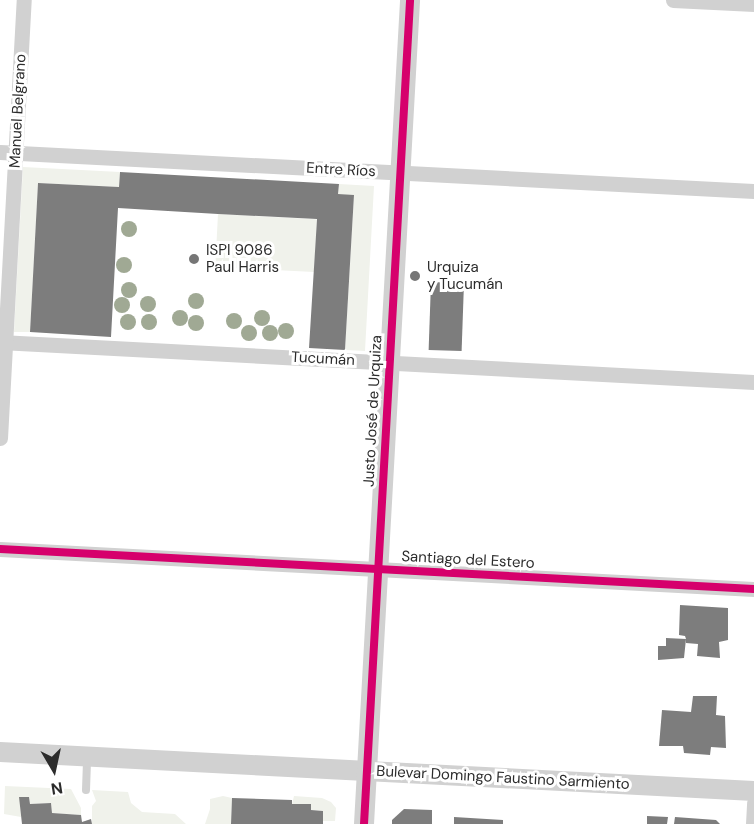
<!DOCTYPE html>
<html>
<head>
<meta charset="utf-8">
<style>
  body { margin:0 }
  #map { position:relative; width:754px; height:824px; overflow:hidden; background:#fff; font-family:"DM Sans",sans-serif }
  div>[style] { position:absolute }
  .green>* { inset:0; background:#f0f2eb; transform-origin:0 0 }
  .building>* { inset:0; background:#7d7d7d; transform-origin:0 0 }
  .service>* { height:8px; margin:-4px; padding:0 4px; transform-origin:4px; border-radius:4px; background:#d1d1d1 }
  .minor>* { height:15px; margin:-7.5px; padding:0 7.5px; transform-origin:7.5px; border-radius:7.5px; background:#d1d1d1 }
  .tertiary>* { height:20px; margin:-10px; padding:0 10px; transform-origin:10px; border-radius:10px; background:#d1d1d1 }
  .cycleway>* { height:8px; margin:-4px; padding:0 4px; transform-origin:4px; border-radius:4px; background:#d6006c }
  .trees>* { width:16px; height:16px; margin:-8px; border-radius:50%; background:#a0a994 }
  .dots>* { width:16px; height:16px; translate:-50% -50%; box-sizing:border-box; border:3px solid #fff; border-radius:50% }
  span { translate:-50% -50%; white-space:nowrap; text-align:center; line-height:1.15; -webkit-text-stroke:6px #fff; paint-order:stroke }
  .street-label { font-size:15px; color:#2c2c2c }
  .poi-label { font-size:15px; color:#2c2c2c }
  .left { translate:0 -50%; text-align:left }
  .north { position:absolute; left:24px; top:740px; width:60px; height:60px; -webkit-text-stroke:4px #fff; paint-order:stroke; rotate:171deg; font-size:16px; font-weight:700; line-height:24px; text-align:center; color:#2c2c2c }
  .north::after { content:''; display:block; margin:auto; width:21px; height:27px; background:#2c2c2c; clip-path:polygon(50% 0,100% 100%,50% 72%,0 100%) }
</style>
</head>
<body>
<div id="map">
  <div class="green">
    <div style="clip-path:polygon(23px 167px,120px 172px,119px 187px,38px 183px,30px 332px,14px 332px)"></div>
    <div style="clip-path:polygon(339px 184px,374px 186px,365px 351px,345px 350px,354px 196px,338px 194px)"></div>
    <div style="left:218px;top:214px;width:99px;height:53px;rotate:3deg"></div>
    <div style="clip-path:polygon(5px 786px,71px 789px,81px 808px,81px 815px,52px 813px,51px 803px,30px 804px,29px 797px,20px 797px,21px 817px,4px 814px)"></div>
    <div style="clip-path:polygon(92px 790px,128px 792px,131px 803px,142px 812px,175px 814px,186px 824px,92px 824px,92px 806px,96px 801px)"></div>
    <div style="clip-path:polygon(223px 796px,232px 798px,231px 824px,205px 824px,210px 809px,210px 799px)"></div>
    <div style="clip-path:polygon(294px 796px,322px 798px,331px 802px,336px 808px,335px 821px,323px 821px,323px 811px,311px 810px,311px 804px,292px 804px)"></div>
  </div>
  <div class="building">
    <div style="clip-path:polygon(120px 172px,339px 184px,338px 194px,354px 195px,345px 350px,309px 348px,317px 219px,218px 214px,118px 208px,111px 337px,30px 332px,38px 183px,119px 187px)"></div>
    <div style="left:431px;top:282px;width:33px;height:68px;rotate:2deg"></div>
    <div style="clip-path:polygon(680px 605px,728px 608px,728px 640px,719px 642px,720px 658px,697px 656px,698px 644px,686px 643px,686px 639px,684px 658px,658px 660px,658px 646px,666px 646px,666px 638px,686px 639px,685px 636px,679px 635px)"></div>
    <div style="clip-path:polygon(693px 696px,717px 696px,716px 715px,725px 716px,726px 748px,711px 747px,710px 755px,684px 753px,683px 746px,659px 746px,662px 710px,691px 712px)"></div>
    <div style="clip-path:polygon(19px 797px,29px 797px,30px 804px,51px 803px,52px 813px,81px 815px,82px 822px,91px 819px,92px 824px,22px 824px)"></div>
    <div style="clip-path:polygon(232px 798px,292px 800px,292px 804px,311px 804px,311px 810px,323px 811px,323px 824px,231px 824px)"></div>
    <div style="clip-path:polygon(404px 809px,432px 810px,432px 824px,392px 824px,392px 820px)"></div>
    <div style="clip-path:polygon(647px 816px,668px 817px,667px 824px,647px 824px)"></div>
    <div style="clip-path:polygon(454px 817px,503px 820px,503px 824px,454px 824px)"></div>
    <div style="clip-path:polygon(675px 817px,716px 820px,720px 824px,674px 824px)"></div>
  </div>
  <div class="service">
    <div style="left:86px;top:790px;width:32px;rotate:-88deg"></div>
  </div>
  <div class="minor">
    <div style="left:673px;top:0;width:81px;rotate:2.8deg"></div>
    <div style="left:0;top:152px;width:755px;rotate:2.96deg"></div>
    <div style="left:0;top:342px;width:755px;rotate:3.04deg"></div>
    <div style="left:0;top:438px;width:439px;rotate:-86.9deg"></div>
    <div style="left:0;top:549px;width:755px;rotate:3.04deg"></div>
    <div style="left:753px;top:824px;width:22px;rotate:-87deg"></div>
  </div>
  <div class="tertiary">
    <div style="left:0;top:752px;width:755px;rotate:2.96deg"></div>
    <div style="left:364px;top:824px;width:825px;rotate:-86.8deg"></div>
  </div>
  <div class="cycleway">
    <div style="left:0;top:549px;width:755px;rotate:3.04deg"></div>
    <div style="left:364px;top:824px;width:825px;rotate:-86.8deg"></div>
  </div>
  <div class="trees">
    <div style="left:129px;top:229px"></div>
    <div style="left:124px;top:265px"></div>
    <div style="left:129px;top:290px"></div>
    <div style="left:196px;top:301px"></div>
    <div style="left:148px;top:304px"></div>
    <div style="left:122px;top:305px"></div>
    <div style="left:180px;top:318px"></div>
    <div style="left:262px;top:318px"></div>
    <div style="left:234px;top:321px"></div>
    <div style="left:128px;top:322px"></div>
    <div style="left:149px;top:322px"></div>
    <div style="left:196px;top:323px"></div>
    <div style="left:286px;top:331px"></div>
    <div style="left:249px;top:333px"></div>
    <div style="left:270px;top:333px"></div>
  </div>
  <div class="dots">
    <div style="left:194px;top:259px;background:#767676"></div>
    <div style="left:415px;top:276px;background:#767676"></div>
  </div>
  <div class="street-label">
    <span style="left:18px;top:111px;rotate:-87deg">Manuel Belgrano</span>
    <span style="left:341px;top:170px;rotate:3deg">Entre Ríos</span>
    <span style="left:323px;top:359px;rotate:3deg">Tucumán</span>
    <span style="left:373px;top:411px;rotate:-87deg">Justo José de Urquiza</span>
    <span style="left:468px;top:560px;rotate:3deg">Santiago del Estero</span>
    <span style="left:503px;top:778px;rotate:3deg">Bulevar Domingo Faustino Sarmiento</span>
  </div>
  <div class="poi-label">
    <span class="left" style="left:206px;top:259px">ISPI 9086<br>Paul Harris</span>
    <span class="left" style="left:427px;top:276px">Urquiza<br>y Tucumán</span>
  </div>
  <div class="north">N</div>
</div>
</body>
</html>
